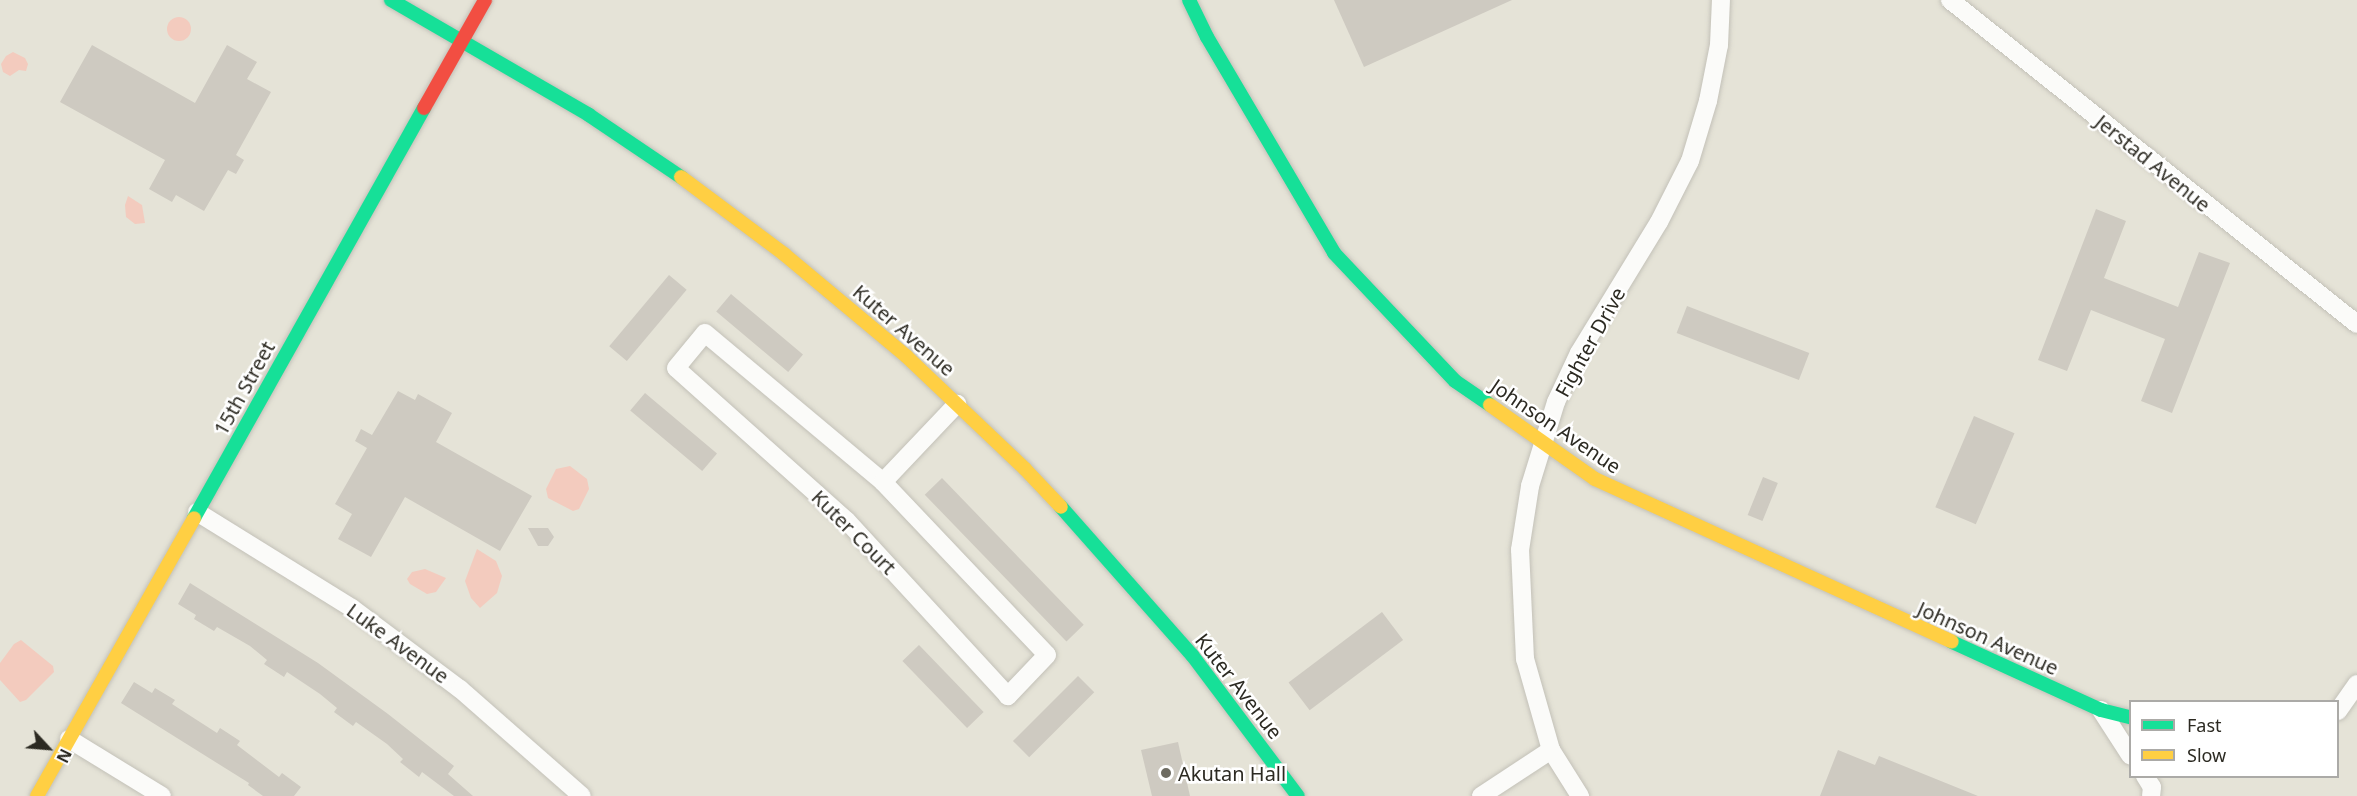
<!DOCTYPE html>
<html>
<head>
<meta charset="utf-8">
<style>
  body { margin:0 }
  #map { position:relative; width:2357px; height:796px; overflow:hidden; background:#e5e3d7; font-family:"Noto Sans",sans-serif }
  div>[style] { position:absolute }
  .green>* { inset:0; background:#f3cbbe }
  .round { border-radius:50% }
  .building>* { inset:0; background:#cecac1; transform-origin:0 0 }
  .roads { filter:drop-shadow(0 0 2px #c3c1b8) drop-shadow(0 0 2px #c3c1b8) }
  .street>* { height:18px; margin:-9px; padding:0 9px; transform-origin:9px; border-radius:9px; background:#fbfbf9 }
  .fast>* { height:14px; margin:-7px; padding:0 7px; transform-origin:7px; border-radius:7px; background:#16e098 }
  .slow>* { height:14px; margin:-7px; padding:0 7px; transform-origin:7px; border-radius:7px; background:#ffcf43 }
  .jam>* { height:14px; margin:-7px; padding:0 7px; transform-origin:7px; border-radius:7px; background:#f24e42 }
  .dots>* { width:16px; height:16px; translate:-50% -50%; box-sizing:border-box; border:3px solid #fff; border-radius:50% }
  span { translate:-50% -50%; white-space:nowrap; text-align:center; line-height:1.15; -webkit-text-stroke:5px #fff; paint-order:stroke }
  .street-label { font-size:20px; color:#2c2a22 }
  .poi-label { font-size:20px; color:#2c2a22 }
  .left { translate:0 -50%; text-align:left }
  .legend { position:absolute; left:2129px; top:700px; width:210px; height:78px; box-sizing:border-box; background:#fff; border:2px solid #abaaa7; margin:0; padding:8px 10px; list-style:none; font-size:18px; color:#2c2a22 }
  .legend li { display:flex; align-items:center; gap:12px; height:30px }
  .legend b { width:30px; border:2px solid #abaaa7 }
  .north { position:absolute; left:18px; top:718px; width:60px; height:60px; -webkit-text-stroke:4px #fff; paint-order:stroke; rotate:116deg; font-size:16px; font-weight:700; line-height:24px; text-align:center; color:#2c2a22 }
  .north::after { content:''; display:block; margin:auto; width:21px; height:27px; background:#2c2a22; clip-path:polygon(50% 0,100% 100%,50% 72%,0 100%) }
</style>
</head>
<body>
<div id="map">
  <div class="green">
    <div class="round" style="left:167px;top:17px;width:24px;height:24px"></div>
    <div style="clip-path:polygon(13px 52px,25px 58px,28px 64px,26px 71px,19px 70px,10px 76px,3px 72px,1px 64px,6px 56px)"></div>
    <div style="clip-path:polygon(128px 196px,142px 205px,145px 223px,135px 224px,126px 217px,125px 205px)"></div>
    <div style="clip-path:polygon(570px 466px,587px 479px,589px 489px,579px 509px,573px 511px,548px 498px,546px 489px,556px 469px)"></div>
    <div style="clip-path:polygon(477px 549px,496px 561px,502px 576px,497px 593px,480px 608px,471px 598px,465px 581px)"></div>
    <div style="clip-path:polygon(425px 569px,446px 578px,436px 592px,427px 594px,410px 584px,407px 579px,412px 572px)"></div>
    <div style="clip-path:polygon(21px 640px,53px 666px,54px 672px,26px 700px,20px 702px,0 680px,0 663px,14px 644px)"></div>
  </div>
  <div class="building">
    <div style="clip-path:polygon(1334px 0,1512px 0,1364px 67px)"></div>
    <div style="clip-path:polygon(92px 45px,195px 103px,227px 45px,257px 62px,247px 79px,271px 92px,236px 155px,244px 160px,236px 174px,228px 170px,204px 211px,176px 195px,172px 202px,149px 189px,165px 160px,60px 102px)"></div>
    <div style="clip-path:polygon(2096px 209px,2126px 221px,2104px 278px,2178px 307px,2199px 252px,2230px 263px,2172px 413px,2141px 401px,2165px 339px,2091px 310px,2067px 371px,2038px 360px)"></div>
    <div style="left:669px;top:275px;width:23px;height:93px;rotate:40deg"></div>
    <div style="left:731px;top:294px;width:94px;height:23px;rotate:40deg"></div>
    <div style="left:1687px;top:306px;width:131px;height:29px;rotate:21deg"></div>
    <div style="clip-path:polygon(398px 391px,415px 400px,418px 394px,452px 413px,436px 442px,532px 496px,500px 551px,405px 497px,371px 557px,338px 539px,352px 514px,335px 504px,367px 448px,355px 441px,361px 429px,372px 435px)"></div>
    <div style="left:645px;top:393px;width:94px;height:23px;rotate:40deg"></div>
    <div style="left:1974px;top:416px;width:44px;height:99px;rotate:23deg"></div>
    <div style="left:1763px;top:477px;width:16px;height:41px;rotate:22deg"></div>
    <div style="left:942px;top:478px;width:204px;height:24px;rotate:46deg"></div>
    <div style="clip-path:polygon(528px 528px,548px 528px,554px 537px,548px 546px,538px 546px)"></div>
    <div style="clip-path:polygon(190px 583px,318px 663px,388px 714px,454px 766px,448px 774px,473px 796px,454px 796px,422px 772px,419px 777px,400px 762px,403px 759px,387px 744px,356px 722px,353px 726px,334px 712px,337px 708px,320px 694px,287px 672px,284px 677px,264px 664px,267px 660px,250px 646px,217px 627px,214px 631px,194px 619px,196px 615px,178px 604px)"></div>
    <div style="left:1382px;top:612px;width:35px;height:117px;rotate:53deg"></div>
    <div style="left:919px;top:645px;width:93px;height:23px;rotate:46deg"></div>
    <div style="left:1078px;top:676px;width:23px;height:92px;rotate:45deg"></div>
    <div style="clip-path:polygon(134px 682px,152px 693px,155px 688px,175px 700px,172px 704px,217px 733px,220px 728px,240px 741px,237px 745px,279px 777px,282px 773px,301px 787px,294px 796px,263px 796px,248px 785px,249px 783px,121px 703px)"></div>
    <div style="clip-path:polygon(1178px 742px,1190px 796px,1152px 796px,1141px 750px)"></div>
    <div style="clip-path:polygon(1838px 750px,1875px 765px,1879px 756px,1978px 796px,1820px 796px)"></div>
  </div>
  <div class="roads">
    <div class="street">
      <div style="left:1950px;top:0;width:520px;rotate:38.52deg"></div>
      <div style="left:705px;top:333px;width:232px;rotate:39.9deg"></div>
      <div style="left:883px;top:482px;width:238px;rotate:46.5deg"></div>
      <div style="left:1047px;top:655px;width:57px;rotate:133.6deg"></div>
      <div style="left:1008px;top:696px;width:238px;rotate:-132.6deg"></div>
      <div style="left:847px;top:521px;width:229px;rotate:-138.2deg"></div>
      <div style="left:676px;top:368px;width:45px;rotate:-50.4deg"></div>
      <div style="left:883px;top:482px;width:108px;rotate:-46.5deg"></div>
      <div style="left:197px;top:512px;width:182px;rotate:31.8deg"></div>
      <div style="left:352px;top:608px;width:135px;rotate:36.9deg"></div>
      <div style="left:460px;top:689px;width:162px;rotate:41.3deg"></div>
      <div style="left:2101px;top:710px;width:54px;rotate:57.2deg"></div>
      <div style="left:2338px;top:711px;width:33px;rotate:-55deg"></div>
      <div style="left:69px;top:739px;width:109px;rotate:31.5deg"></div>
      <div style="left:2145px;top:776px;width:13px;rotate:58deg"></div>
      <div style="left:2152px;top:787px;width:9px;rotate:96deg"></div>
      <div style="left:1481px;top:796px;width:84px;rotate:-33.3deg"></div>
      <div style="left:1580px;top:796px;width:54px;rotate:-122.2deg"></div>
      <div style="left:1551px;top:750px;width:95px;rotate:-105.9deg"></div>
      <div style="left:1525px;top:659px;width:109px;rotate:-92.6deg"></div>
      <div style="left:1520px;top:550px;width:65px;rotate:-81.1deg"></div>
      <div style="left:1530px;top:486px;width:88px;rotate:-72.8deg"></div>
      <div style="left:1556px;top:402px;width:54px;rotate:-64.9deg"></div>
      <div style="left:1579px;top:353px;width:153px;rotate:-58.6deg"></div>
      <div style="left:1659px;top:222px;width:68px;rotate:-63.1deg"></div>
      <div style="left:1690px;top:161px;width:63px;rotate:-73.3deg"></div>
      <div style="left:1708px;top:101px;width:57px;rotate:-78.9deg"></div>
      <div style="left:1719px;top:45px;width:45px;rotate:-87.5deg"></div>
    </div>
    <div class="fast">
      <div style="left:391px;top:0;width:229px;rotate:30.1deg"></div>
      <div style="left:589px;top:115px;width:111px;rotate:34deg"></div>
      <div style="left:1189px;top:0;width:41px;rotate:64.1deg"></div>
      <div style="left:1207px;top:37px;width:251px;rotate:59.5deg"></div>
      <div style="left:1334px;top:253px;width:176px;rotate:46.6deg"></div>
      <div style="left:1455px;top:381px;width:42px;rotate:34.4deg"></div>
      <div style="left:1061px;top:507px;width:198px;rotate:48.5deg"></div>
      <div style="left:1192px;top:655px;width:176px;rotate:53.1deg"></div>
      <div style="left:194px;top:518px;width:470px;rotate:-60.7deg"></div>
      <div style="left:1952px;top:642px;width:164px;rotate:24.5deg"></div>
      <div style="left:2101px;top:710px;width:30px;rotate:14deg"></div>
    </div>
    <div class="slow">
      <div style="left:681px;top:177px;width:129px;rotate:36.8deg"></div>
      <div style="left:784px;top:254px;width:159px;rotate:39.9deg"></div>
      <div style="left:906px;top:356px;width:164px;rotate:43.5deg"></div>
      <div style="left:1025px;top:469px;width:52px;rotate:46.5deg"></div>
      <div style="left:1490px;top:405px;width:128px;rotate:35.2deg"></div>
      <div style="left:1595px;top:479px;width:392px;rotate:24.5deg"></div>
      <div style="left:37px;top:796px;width:319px;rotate:-60.5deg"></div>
    </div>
    <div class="jam">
      <div style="left:424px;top:108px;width:124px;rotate:-60.5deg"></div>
    </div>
  </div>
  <div class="dots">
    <div style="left:1166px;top:773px;background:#6d6b61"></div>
  </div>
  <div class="street-label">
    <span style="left:2153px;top:163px;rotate:39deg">Jerstad Avenue</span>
    <span style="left:904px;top:330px;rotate:41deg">Kuter Avenue</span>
    <span style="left:1590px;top:342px;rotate:-61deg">Fighter Drive</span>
    <span style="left:244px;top:388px;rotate:-61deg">15th Street</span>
    <span style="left:1556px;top:426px;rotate:34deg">Johnson Avenue</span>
    <span style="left:854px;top:532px;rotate:45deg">Kuter Court</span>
    <span style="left:1988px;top:638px;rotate:24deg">Johnson Avenue</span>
    <span style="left:398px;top:643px;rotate:36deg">Luke Avenue</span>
    <span style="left:1239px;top:686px;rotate:52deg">Kuter Avenue</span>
  </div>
  <div class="poi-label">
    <span class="left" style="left:1178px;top:773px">Akutan Hall</span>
  </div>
  <ul class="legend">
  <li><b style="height:8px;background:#16e098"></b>Fast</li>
  <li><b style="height:8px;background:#ffcf43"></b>Slow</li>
  </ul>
  <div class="north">N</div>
</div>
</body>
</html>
